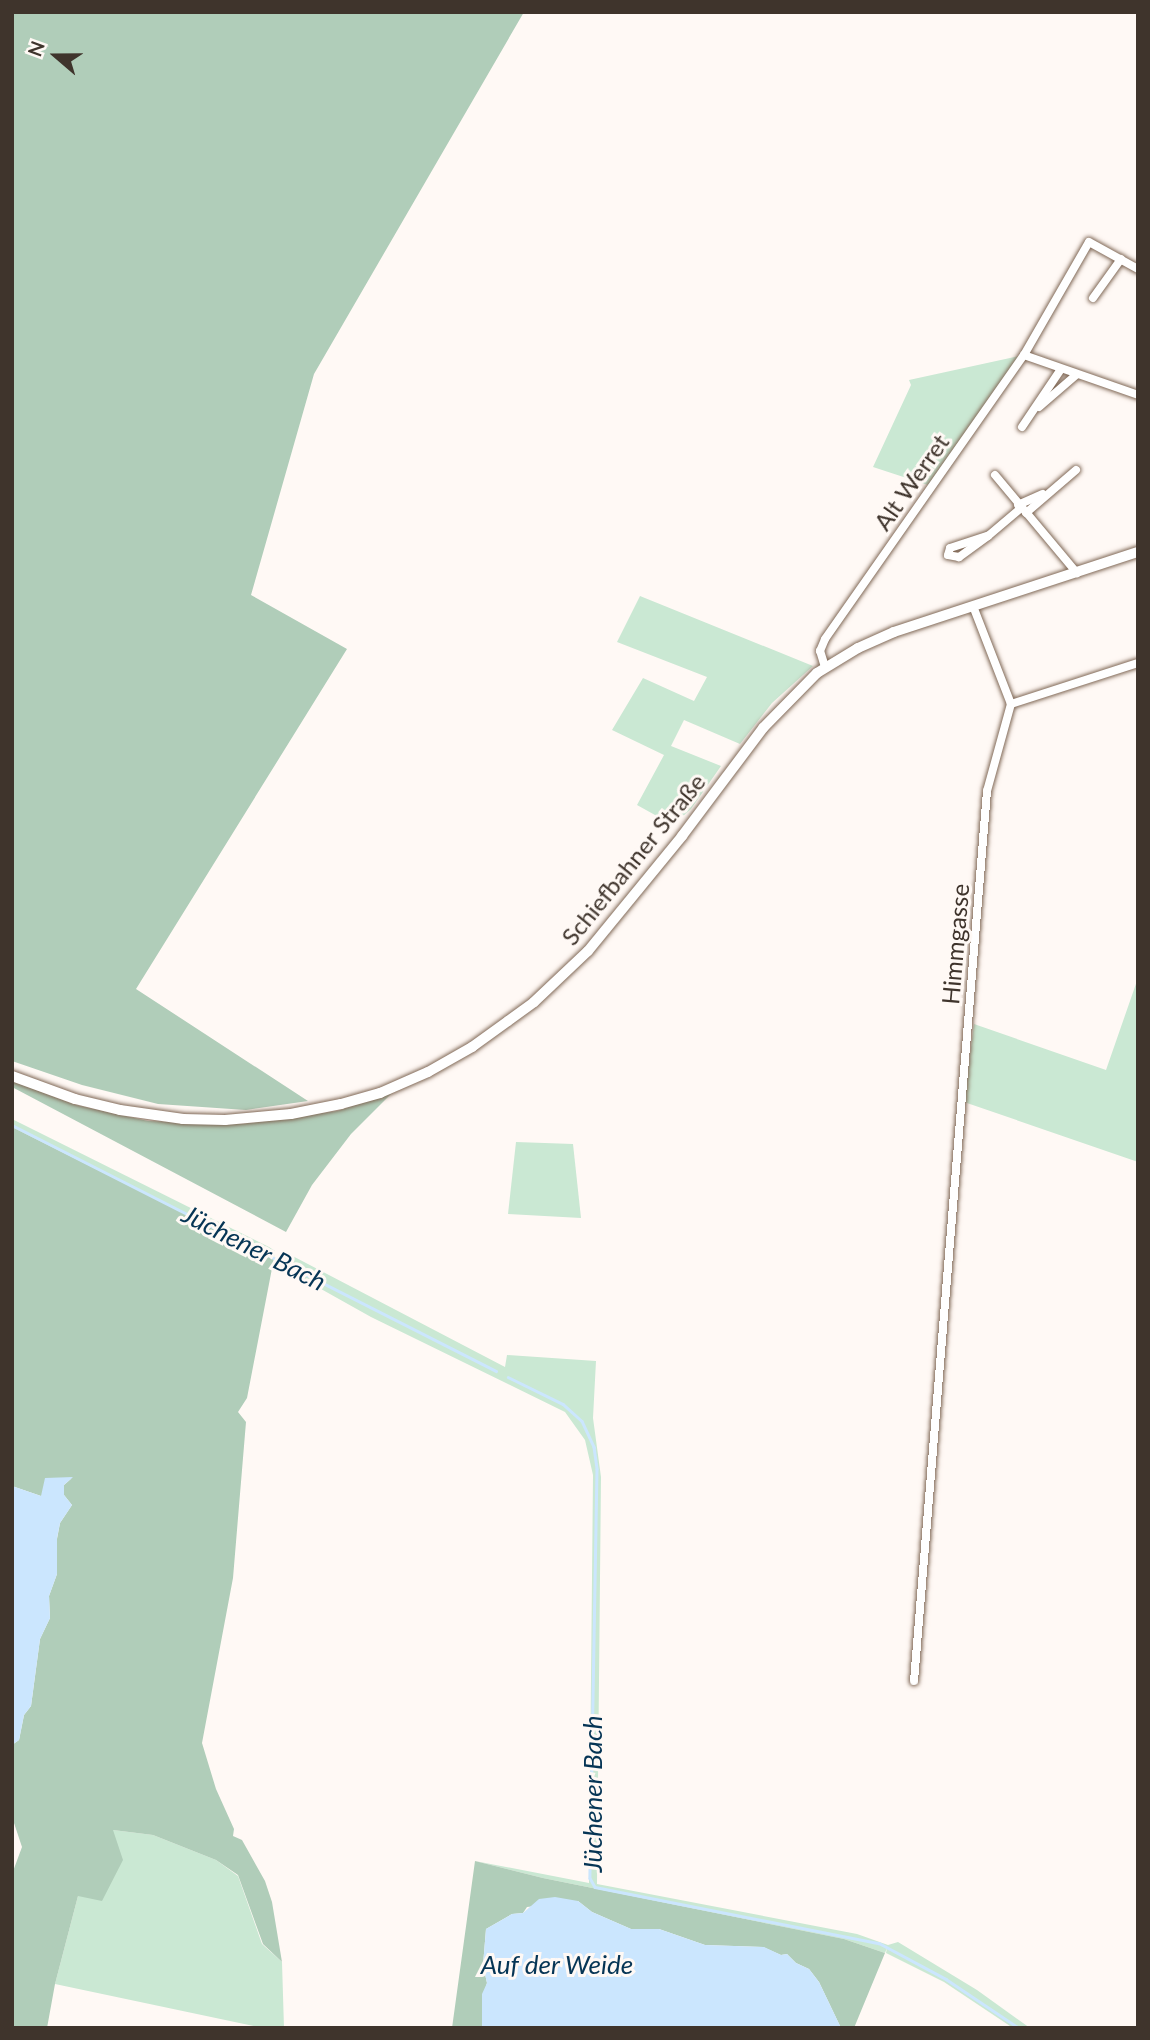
<!DOCTYPE html>
<html>
<head>
<meta charset="utf-8">
<style>
  body { margin:0 }
  #map { position:relative; width:1150px; height:2040px; overflow:hidden; background:#fff9f5; font-family:Lato,sans-serif }
  div>[style] { position:absolute }
  .green>* { inset:0; background:#cae8d3 }
  .forest>* { inset:0; background:#b0cdb9 }
  .water>* { inset:0; background:#cbe6fe }
  .stream>* { height:2.5px; margin:-1.25px; padding:0 1.25px; transform-origin:1.25px; border-radius:1.25px; background:#cbe6fe }
  .roads { filter:drop-shadow(0 0 2px #816957) drop-shadow(0 0 2px #816957) }
  .minor>* { height:8px; margin:-4px; padding:0 4px; transform-origin:4px; border-radius:4px; background:#fff }
  .tertiary>* { height:10px; margin:-5px; padding:0 5px; transform-origin:5px; border-radius:5px; background:#fff }
  span { translate:-50% -50%; white-space:nowrap; text-align:center; line-height:1.15; -webkit-text-stroke:6px #fff9f5; paint-order:stroke }
  .street-label { font-size:24px; color:#3f342c }
  .water-label { font-size:26px; color:#063555; font-style:italic }
  .frame { position:absolute; inset:0; border:14px solid #3f342c; pointer-events:none }
  .north { position:absolute; left:21px; top:21px; width:70px; height:70px; -webkit-text-stroke:5px #fff9f5; paint-order:stroke; rotate:290deg; font-size:19px; font-weight:700; line-height:28px; text-align:center; color:#3f342c }
  .north::after { content:''; display:block; margin:auto; width:24px; height:32px; background:#3f342c; clip-path:polygon(50% 0,100% 100%,50% 72%,0 100%) }
</style>
</head>
<body>
<div id="map">
  <div class="green">
    <div style="clip-path:polygon(1024px 355px,931px 486px,873px 467px,911px 385px,909px 380px)"></div>
    <div style="clip-path:polygon(640px 596px,813px 666px,772px 703px,740px 744px,684px 720px,671px 746px,721px 766px,691px 809px,673px 825px,637px 805px,664px 755px,612px 730px,643px 678px,694px 701px,707px 677px,617px 642px)"></div>
    <div style="clip-path:polygon(1138px 978px,1138px 1162px,964px 1102px,974px 1024px,1106px 1070px)"></div>
    <div style="clip-path:polygon(12px 1119px,269px 1247px,275px 1251px,274px 1258px,12px 1127px)"></div>
    <div style="clip-path:polygon(516px 1142px,573px 1144px,581px 1218px,508px 1214px)"></div>
    <div style="clip-path:polygon(283px 1251px,505px 1367px,507px 1355px,596px 1361px,593px 1418px,601px 1477px,597px 1884px,857px 1934px,888px 1945px,898px 1942px,977px 1990px,1030px 2028px,1013px 2028px,944px 1982px,886px 1953px,887px 1948px,885px 1953px,844px 1939px,543px 1878px,475px 1861px,589px 1883px,593px 1475px,585px 1440px,565px 1412px,371px 1317px,280px 1266px)"></div>
    <div style="clip-path:polygon(113px 1830px,153px 1835px,216px 1860px,238px 1876px,262px 1944px,282px 1962px,284px 2028px,263px 2028px,55px 1984px,78px 1896px)"></div>
  </div>
  <div class="forest">
    <div style="clip-path:polygon(12px 12px,524px 12px,314px 374px,251px 595px,347px 649px,136px 989px,308px 1101px,246px 1110px,158px 1104px,82px 1085px,12px 1061px)"></div>
    <div style="clip-path:polygon(12px 1081px,76px 1105px,148px 1121px,242px 1124px,337px 1111px,392px 1093px,351px 1134px,312px 1185px,286px 1232px,12px 1087px)"></div>
    <div style="clip-path:polygon(12px 1127px,274px 1258px,247px 1398px,238px 1412px,246px 1422px,233px 1578px,202px 1743px,216px 1789px,234px 1829px,233px 1836px,242px 1840px,265px 1881px,272px 1902px,282px 1962px,263px 1944px,238px 1875px,216px 1860px,153px 1835px,113px 1830px,123px 1860px,102px 1901px,78px 1896px,55px 1984px,47px 2028px,12px 2028px,12px 1874px,22px 1847px,12px 1817px,12px 1745px,19px 1740px,24px 1715px,31px 1706px,40px 1639px,50px 1618px,49px 1596px,57px 1574px,57px 1539px,60px 1523px,72px 1505px,64px 1495px,64px 1485px,72px 1478px,41px 1496px,12px 1486px)"></div>
    <div style="clip-path:polygon(475px 1861px,543px 1878px,844px 1939px,885px 1953px,854px 2028px,841px 2028px,819px 1982px,809px 1969px,796px 1963px,787px 1954px,781px 1955px,763px 1947px,705px 1945px,659px 1929px,631px 1929px,592px 1912px,578px 1901px,527px 1907px,523px 1913px,512px 1914px,486px 1929px,483px 1965px,487px 1983px,482px 1999px,482px 2028px,452px 2028px)"></div>
  </div>
  <div class="water">
    <div style="clip-path:polygon(73px 1477px,64px 1485px,64px 1495px,72px 1505px,60px 1523px,57px 1538px,57px 1574px,49px 1596px,50px 1618px,40px 1639px,31px 1706px,24px 1715px,19px 1740px,12px 1745px,12px 1486px,41px 1496px,45px 1478px)"></div>
    <div style="clip-path:polygon(555px 1897px,578px 1901px,592px 1912px,631px 1929px,659px 1929px,705px 1945px,764px 1947px,781px 1955px,787px 1954px,796px 1963px,809px 1969px,819px 1982px,841px 2028px,482px 2028px,482px 1994px,487px 1983px,483px 1965px,486px 1929px,512px 1914px,523px 1913px,539px 1899px)"></div>
  </div>
  <div class="stream">
    <div style="left:12px;top:1125px;width:543px;rotate:26.94deg"></div>
    <div style="left:508px;top:1377px;width:61px;rotate:26.1deg"></div>
    <div style="left:563px;top:1404px;width:25px;rotate:42deg"></div>
    <div style="left:582px;top:1421px;width:29px;rotate:65deg"></div>
    <div style="left:594px;top:1447px;width:22px;rotate:82deg"></div>
    <div style="left:597px;top:1469px;width:409px;rotate:91deg"></div>
    <div style="left:590px;top:1878px;width:10px;rotate:61deg"></div>
    <div style="left:595px;top:1887px;width:289px;rotate:11.2deg"></div>
    <div style="left:879px;top:1943px;width:76px;rotate:28.2deg"></div>
    <div style="left:946px;top:1979px;width:88px;rotate:33.9deg"></div>
  </div>
  <div class="roads">
    <div class="minor">
      <div style="left:1093px;top:298px;width:48px;rotate:-54.3deg"></div>
      <div style="left:1024px;top:355px;width:130px;rotate:-60.1deg"></div>
      <div style="left:1089px;top:242px;width:56px;rotate:28.9deg"></div>
      <div style="left:1039px;top:407px;width:49px;rotate:-40.9deg"></div>
      <div style="left:1022px;top:427px;width:70px;rotate:-56.1deg"></div>
      <div style="left:995px;top:475px;width:128px;rotate:50.1deg"></div>
      <div style="left:1018px;top:505px;width:27px;rotate:-24deg"></div>
      <div style="left:1026px;top:513px;width:66px;rotate:-40.7deg"></div>
      <div style="left:988px;top:536px;width:36px;rotate:144deg"></div>
      <div style="left:959px;top:557px;width:11px;rotate:-170deg"></div>
      <div style="left:948px;top:555px;width:7px;rotate:-74deg"></div>
      <div style="left:950px;top:548px;width:40px;rotate:-18deg"></div>
      <div style="left:988px;top:536px;width:43px;rotate:-40.3deg"></div>
      <div style="left:825px;top:667px;width:17px;rotate:-107deg"></div>
      <div style="left:820px;top:651px;width:13px;rotate:-67deg"></div>
      <div style="left:825px;top:639px;width:347px;rotate:-55deg"></div>
      <div style="left:1024px;top:355px;width:121px;rotate:19.3deg"></div>
      <div style="left:1011px;top:704px;width:133px;rotate:-17.9deg"></div>
      <div style="left:914px;top:1681px;width:893px;rotate:-85.31deg"></div>
      <div style="left:987px;top:791px;width:90px;rotate:-74.6deg"></div>
      <div style="left:1011px;top:704px;width:105px;rotate:-111.2deg"></div>
    </div>
    <div class="tertiary">
      <div style="left:12px;top:1076px;width:67px;rotate:20.1deg"></div>
      <div style="left:75px;top:1099px;width:46px;rotate:13.7deg"></div>
      <div style="left:120px;top:1110px;width:64px;rotate:8.1deg"></div>
      <div style="left:183px;top:1119px;width:42px;rotate:1.4deg"></div>
      <div style="left:225px;top:1120px;width:66px;rotate:-5.2deg"></div>
      <div style="left:291px;top:1114px;width:51px;rotate:-11.3deg"></div>
      <div style="left:341px;top:1104px;width:41px;rotate:-15.8deg"></div>
      <div style="left:380px;top:1093px;width:52px;rotate:-23.6deg"></div>
      <div style="left:428px;top:1072px;width:51px;rotate:-29.6deg"></div>
      <div style="left:472px;top:1047px;width:44px;rotate:-35.8deg"></div>
      <div style="left:508px;top:1021px;width:32px;rotate:-36deg"></div>
      <div style="left:534px;top:1002px;width:74px;rotate:-43.4deg"></div>
      <div style="left:588px;top:951px;width:149px;rotate:-50.7deg"></div>
      <div style="left:682px;top:836px;width:135px;rotate:-53.1deg"></div>
      <div style="left:763px;top:728px;width:77px;rotate:-45.5deg"></div>
      <div style="left:817px;top:673px;width:48px;rotate:-31.4deg"></div>
      <div style="left:858px;top:648px;width:39px;rotate:-24deg"></div>
      <div style="left:894px;top:632px;width:257px;rotate:-18.2deg"></div>
    </div>
  </div>
  <div class="street-label">
    <span style="left:911px;top:482px;rotate:-55deg">Alt Werret</span>
    <span style="left:633px;top:859px;rotate:-51deg">Schiefbahner Straße</span>
    <span style="left:955px;top:944px;rotate:-85deg">Himmgasse</span>
  </div>
  <div class="water-label">
    <span style="left:254px;top:1248px;rotate:27deg">Jüchener Bach</span>
    <span style="left:593px;top:1794px;rotate:-90deg">Jüchener Bach</span>
    <span style="left:557px;top:1965px">Auf der Weide</span>
  </div>
  <div class="frame"></div>
  <div class="north">N</div>
</div>
</body>
</html>
